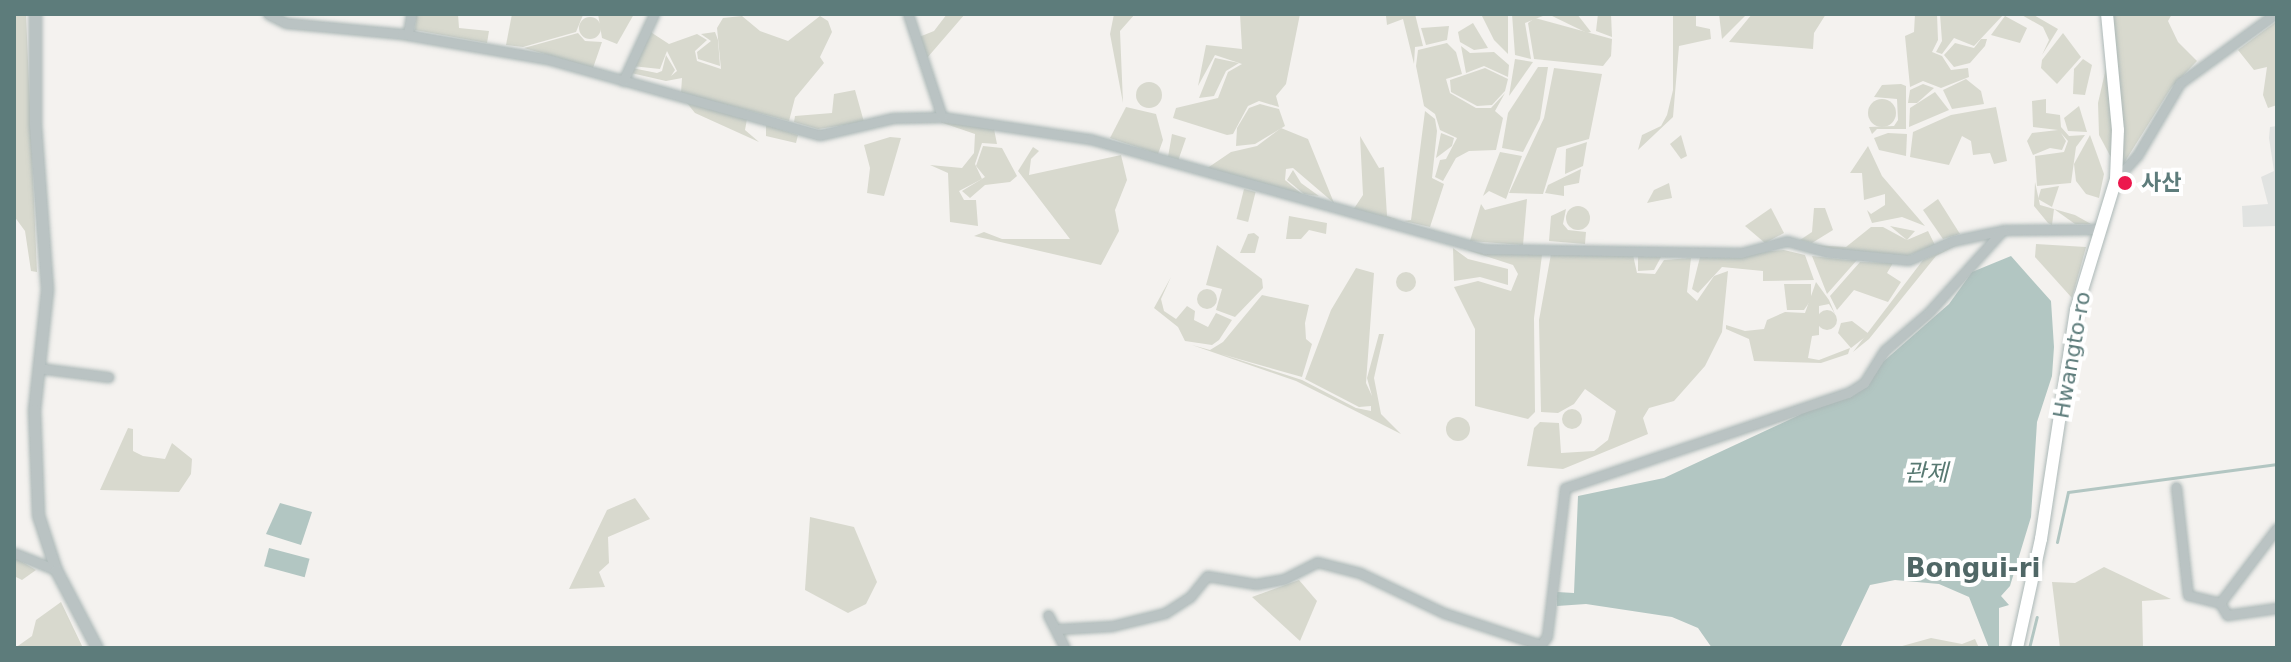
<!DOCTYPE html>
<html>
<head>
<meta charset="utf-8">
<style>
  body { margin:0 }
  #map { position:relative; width:2291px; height:662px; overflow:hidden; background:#f4f2ef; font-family:"DejaVu Sans","Noto Sans KR",sans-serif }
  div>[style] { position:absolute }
  .built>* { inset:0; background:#e1e3e1 }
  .green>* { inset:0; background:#d8d9ce; transform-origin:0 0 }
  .round { border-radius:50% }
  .water>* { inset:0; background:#b2c6c2; transform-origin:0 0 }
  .stream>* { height:3px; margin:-1.5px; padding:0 1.5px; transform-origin:1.5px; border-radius:1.5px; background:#b2c6c2 }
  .roads { filter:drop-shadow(0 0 2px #acb8b7) drop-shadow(0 0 2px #acb8b7) }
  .minor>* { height:9px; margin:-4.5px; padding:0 4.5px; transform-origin:4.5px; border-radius:4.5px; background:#bac3c3 }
  .tertiary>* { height:11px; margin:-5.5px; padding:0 5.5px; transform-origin:5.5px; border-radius:5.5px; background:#bac3c3 }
  .secondary>* { height:12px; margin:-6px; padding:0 6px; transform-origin:6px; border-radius:6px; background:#fff }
  .dots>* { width:22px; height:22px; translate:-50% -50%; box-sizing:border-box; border:4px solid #fff; border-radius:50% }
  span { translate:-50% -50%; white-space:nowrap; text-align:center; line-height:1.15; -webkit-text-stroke:8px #fff; paint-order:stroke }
  .poi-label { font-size:22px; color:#5d7c7b; font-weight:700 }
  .left { translate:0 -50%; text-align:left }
  .street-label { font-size:22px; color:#5d7c7b }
  .water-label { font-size:24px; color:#587972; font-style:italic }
  .quarter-label { font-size:26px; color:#506766; font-weight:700 }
  .frame { position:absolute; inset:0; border:16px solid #5d7c7b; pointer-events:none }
</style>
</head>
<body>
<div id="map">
  <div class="built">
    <div style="clip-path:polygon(2277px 126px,2277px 226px,2243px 227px,2242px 206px,2268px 204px,2261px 177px,2274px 171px,2269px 138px,2270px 127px)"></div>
  </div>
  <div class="green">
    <div style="clip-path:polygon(14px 14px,26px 14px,37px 272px,31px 271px,25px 231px,14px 216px)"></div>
    <div style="clip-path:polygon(416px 14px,458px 14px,459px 28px,489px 31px,487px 43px,415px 30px)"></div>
    <div style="clip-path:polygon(512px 14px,575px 14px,583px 15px,576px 32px,523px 47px,506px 45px)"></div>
    <div style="clip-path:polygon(598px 14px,634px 14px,617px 44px,602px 38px)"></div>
    <div style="clip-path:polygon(947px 14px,965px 14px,927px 58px,919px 37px,934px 31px)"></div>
    <div style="clip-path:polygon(1114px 14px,1135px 14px,1120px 31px,1123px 103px,1110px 34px)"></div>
    <div style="clip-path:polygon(1240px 14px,1300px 14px,1286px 84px,1276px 96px,1279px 107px,1259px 101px,1248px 106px,1233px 134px,1227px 135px,1173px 118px,1176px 108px,1218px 98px,1228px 72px,1242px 64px,1215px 55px,1198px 86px,1206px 45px,1242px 49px)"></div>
    <div style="clip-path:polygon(1415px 14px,1423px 46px,1415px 47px,1414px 64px,1403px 19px,1387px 25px,1386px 16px)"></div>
    <div style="clip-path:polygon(1481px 14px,1508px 14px,1508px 54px,1494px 40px)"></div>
    <div style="clip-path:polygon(1512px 14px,1548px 14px,1525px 23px,1531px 59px,1515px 55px)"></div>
    <div style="clip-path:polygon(1548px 14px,1577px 14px,1591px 32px,1587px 33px)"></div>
    <div style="clip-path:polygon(1598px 14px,1611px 14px,1612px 37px,1596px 31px)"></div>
    <div style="clip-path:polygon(1673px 14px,1696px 14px,1696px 26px,1710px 29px,1711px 39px,1679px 46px,1673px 117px,1638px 150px,1642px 135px,1661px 126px,1667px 115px,1673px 90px)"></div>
    <div style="clip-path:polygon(1719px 14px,1747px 14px,1722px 39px)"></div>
    <div style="clip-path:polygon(1752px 14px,1826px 14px,1814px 33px,1813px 49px,1729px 42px)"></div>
    <div style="clip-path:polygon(1915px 14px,1937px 14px,1938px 40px,1932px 52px,1942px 56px,1951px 70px,1968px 68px,1969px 77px,1941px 88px,1923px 81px,1910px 87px,1905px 36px,1914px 32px)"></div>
    <div style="clip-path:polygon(1940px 14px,2004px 14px,1974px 46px,1954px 38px,1942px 54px,1936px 52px,1942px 41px)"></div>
    <div style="clip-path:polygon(2020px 14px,2032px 14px,2058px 29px,2042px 55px,2049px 40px,2043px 27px)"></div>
    <div style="clip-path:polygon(2109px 14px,2172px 14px,2168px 21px,2178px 42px,2197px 61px,2171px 88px,2119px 171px)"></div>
    <div style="clip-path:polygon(742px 16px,760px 31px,788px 41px,820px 16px,828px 21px,832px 32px,820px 57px,824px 63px,795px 98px,789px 121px,681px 93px,682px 78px,666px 81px,631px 73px,632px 68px,657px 73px,662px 71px,666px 55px,675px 70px,671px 76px,677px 71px,667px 51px,660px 69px,632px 66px,649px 31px,669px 44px,697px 34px,707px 40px,695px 51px,697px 61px,721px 69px,717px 28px,723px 18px)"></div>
    <div style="clip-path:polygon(2005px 16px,2027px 28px,2020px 43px,1991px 35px)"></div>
    <div class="round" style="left:579px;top:17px;width:22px;height:22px"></div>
    <div style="clip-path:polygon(1535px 18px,1612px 39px,1611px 56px,1603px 66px,1534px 59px,1528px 23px)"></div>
    <div style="clip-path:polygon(2277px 21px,2277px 105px,2268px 108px,2263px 95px,2267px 67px,2254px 70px,2238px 50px)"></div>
    <div style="clip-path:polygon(1473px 23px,1488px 48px,1474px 50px,1460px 42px,1458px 32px)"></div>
    <div style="clip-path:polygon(1449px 26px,1447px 40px,1426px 45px,1421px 28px)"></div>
    <div style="clip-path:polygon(715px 32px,718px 40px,720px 66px,698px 59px,697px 52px,711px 41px,701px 34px)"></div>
    <div style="clip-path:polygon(578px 33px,585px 41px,602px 42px,593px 68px,524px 48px)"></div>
    <div style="clip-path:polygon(2063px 33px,2081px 57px,2057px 84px,2041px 68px,2042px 60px)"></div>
    <div style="clip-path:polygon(1981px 39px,1987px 39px,1985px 46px,1970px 63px,1954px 67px,1944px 55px,1955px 43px,1974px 48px)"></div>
    <div style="clip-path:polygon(1447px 43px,1456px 52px,1462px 74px,1446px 79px,1450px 93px,1476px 108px,1491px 108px,1505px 93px,1495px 111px,1503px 118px,1496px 150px,1469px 151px,1456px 158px,1443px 181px,1435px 177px,1440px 160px,1446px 159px,1457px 138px,1440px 130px,1435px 114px,1424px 106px,1416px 66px,1418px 50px)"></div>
    <div style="clip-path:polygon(1461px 46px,1470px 53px,1494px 52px,1509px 65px,1508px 77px,1484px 66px,1466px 73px)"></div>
    <div style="clip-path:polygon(1215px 58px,1239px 63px,1226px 71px,1214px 96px,1199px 98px)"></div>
    <div style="clip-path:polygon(1515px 59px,1533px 62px,1509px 96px)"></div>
    <div style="clip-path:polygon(2083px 59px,2092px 65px,2085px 95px,2073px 94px,2074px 69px)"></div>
    <div style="clip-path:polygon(1538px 67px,1548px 67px,1540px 119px,1523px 152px,1502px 148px,1508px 113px)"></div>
    <div style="clip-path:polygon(1485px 68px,1508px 79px,1505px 91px,1492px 105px,1477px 106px,1451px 92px,1450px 80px)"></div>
    <div style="clip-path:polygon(1554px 68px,1602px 74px,1589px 139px,1557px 148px,1543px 194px,1509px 193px,1544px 118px)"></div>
    <div style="clip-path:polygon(2106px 68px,2113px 126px,2114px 163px,2099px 135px,2098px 103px)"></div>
    <div style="clip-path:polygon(1966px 79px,1981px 91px,1984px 104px,1952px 109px,1943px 90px)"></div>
    <div class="round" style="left:1136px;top:82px;width:26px;height:26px"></div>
    <div style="clip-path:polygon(1901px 84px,1906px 86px,1906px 129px,1877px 129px,1872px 134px,1869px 127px,1894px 126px,1898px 120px,1897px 99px,1874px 97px,1882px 85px)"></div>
    <div style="clip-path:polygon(1923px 84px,1934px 88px,1917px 103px,1908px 103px,1910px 90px)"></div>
    <div style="clip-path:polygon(855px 90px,864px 122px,818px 129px,794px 122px,795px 116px,832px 113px,834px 94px)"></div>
    <div style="clip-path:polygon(1935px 92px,1949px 110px,1909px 127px,1910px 108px)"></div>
    <div style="clip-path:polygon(2046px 99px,2046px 113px,2060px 115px,2061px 127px,2069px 136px,2085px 135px,2076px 147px,2071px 183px,2037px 186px,2035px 156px,2064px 152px,2068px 141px,2061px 133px,2066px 141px,2062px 150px,2050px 148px,2033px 155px,2027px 141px,2032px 133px,2058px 130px,2033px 127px,2032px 101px)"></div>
    <div class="round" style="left:1868px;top:99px;width:28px;height:28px"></div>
    <div style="clip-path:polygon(687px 103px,747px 119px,745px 130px,759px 142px,695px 113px)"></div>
    <div style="clip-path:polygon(1260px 104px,1279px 109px,1285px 126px,1255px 144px,1236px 146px,1237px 128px,1249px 108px)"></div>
    <div style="clip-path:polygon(2079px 106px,2087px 132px,2068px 131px,2064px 118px)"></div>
    <div style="clip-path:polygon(1126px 107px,1156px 114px,1163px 140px,1158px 154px,1110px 138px)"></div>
    <div style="clip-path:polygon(1996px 107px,2007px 161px,1994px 164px,1990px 153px,1973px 155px,1971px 141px,1962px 136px,1949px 165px,1910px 157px,1913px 132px,1951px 115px)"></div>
    <div style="clip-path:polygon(1425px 111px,1435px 119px,1437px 131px,1432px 178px,1444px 184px,1430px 227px,1404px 221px,1411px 220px)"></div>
    <div style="clip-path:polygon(940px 122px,994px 129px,997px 144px,982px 143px,975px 164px,982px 179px,959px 191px,964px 200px,976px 200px,978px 226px,950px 222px,948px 173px,930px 165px,962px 168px,974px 153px,975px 134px)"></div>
    <div style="clip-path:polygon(766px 125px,798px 135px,796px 143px,766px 136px)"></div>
    <div style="clip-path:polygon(1281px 128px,1308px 139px,1334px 203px,1293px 168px,1286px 169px,1285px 180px,1303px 195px,1206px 169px,1231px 152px,1257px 146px)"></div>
    <div style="clip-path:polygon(1441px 133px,1454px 138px,1452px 146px,1436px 158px)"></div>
    <div style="clip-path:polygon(1888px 133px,1907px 134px,1906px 156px,1879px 150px,1874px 138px)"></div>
    <div style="clip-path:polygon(1172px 134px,1186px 138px,1178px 161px,1168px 157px)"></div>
    <div style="clip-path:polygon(1681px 135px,1687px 156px,1681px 159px,1670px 144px)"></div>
    <div style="clip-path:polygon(2090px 135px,2104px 174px,2099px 198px,2086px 194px,2076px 181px,2074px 164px)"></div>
    <div style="clip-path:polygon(1360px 136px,1379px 168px,1384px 167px,1387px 216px,1399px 220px,1353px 210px,1363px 195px)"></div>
    <div style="clip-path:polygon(890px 137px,901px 138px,884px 196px,867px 193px,870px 168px,864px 145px)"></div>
    <div style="clip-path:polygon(1587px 142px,1583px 166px,1565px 174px,1566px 149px)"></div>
    <div style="clip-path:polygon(983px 146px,1002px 148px,1017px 176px,1010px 182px,985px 185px,970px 198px,962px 191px,985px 177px,976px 166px)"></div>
    <div style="clip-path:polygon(1868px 146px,1882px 176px,1925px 226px,1902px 217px,1872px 223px,1867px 210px,1871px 214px,1885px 205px,1885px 194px,1864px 200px,1862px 173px,1850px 173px)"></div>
    <div style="clip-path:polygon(1033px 147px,1039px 151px,1031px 159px,1029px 175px,1121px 155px,1127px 180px,1115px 210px,1119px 231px,1101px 265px,974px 236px,984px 232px,1002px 239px,1070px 239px,1018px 171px)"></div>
    <div style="clip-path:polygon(1500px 152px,1522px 156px,1506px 199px,1489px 191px,1483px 196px)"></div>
    <div style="clip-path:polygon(1581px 169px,1579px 183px,1564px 186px,1564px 196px,1545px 193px,1548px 185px)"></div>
    <div style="clip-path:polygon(1293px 170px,1301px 183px,1319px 196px,1304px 194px,1287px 180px)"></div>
    <div style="clip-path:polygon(2035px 182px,2040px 205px,2075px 215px,2091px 224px,2075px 224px,2054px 209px,2052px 225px,2048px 223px,2034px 206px)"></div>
    <div style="clip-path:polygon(1669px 183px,1672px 198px,1647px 203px,1654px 190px)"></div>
    <div style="clip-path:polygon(2059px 186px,2052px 207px,2038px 199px,2041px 189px)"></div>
    <div style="left:1244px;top:189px;width:12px;height:31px;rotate:14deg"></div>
    <div style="clip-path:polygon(1527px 199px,1523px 245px,1470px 241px,1481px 204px,1485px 210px)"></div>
    <div style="clip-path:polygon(1938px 199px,1960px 234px,1943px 239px,1923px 210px)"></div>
    <div class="round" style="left:1566px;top:206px;width:24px;height:24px"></div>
    <div style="clip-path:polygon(1771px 208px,1784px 233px,1765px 243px,1745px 226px)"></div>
    <div style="clip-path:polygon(1814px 208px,1825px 208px,1833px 230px,1812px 243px,1800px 240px,1812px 232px)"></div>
    <div style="clip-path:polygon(1566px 209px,1563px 224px,1568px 230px,1586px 232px,1585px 244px,1549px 241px,1551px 216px)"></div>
    <div style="clip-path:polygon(1289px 216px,1327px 223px,1326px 234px,1309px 230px,1301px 239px,1286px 239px)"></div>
    <div style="clip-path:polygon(1890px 226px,1915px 231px,1907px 240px,1928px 231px,1935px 245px,1907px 256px,1829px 250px,1813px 245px,1846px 247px,1871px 227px,1883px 227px,1907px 240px)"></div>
    <div style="clip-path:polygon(1254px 233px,1259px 237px,1255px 253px,1240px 253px,1248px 234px)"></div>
    <div style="clip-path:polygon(1959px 244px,1936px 256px,1869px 339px,1853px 352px,1923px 260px)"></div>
    <div style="clip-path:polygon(2036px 244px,2086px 247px,2072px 298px,2035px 257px)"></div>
    <div style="clip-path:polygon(1217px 245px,1262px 279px,1263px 288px,1235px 317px,1216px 310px,1222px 289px,1206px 285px)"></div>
    <div style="clip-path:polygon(1453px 248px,1468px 259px,1508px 269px,1508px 285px,1480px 277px,1454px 281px)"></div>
    <div style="clip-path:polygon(1467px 250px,1542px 255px,1534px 318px,1535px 412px,1528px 419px,1475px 406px,1475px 329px,1454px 287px,1478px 281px,1511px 291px,1518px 274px,1513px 265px)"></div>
    <div style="clip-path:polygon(1784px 250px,1805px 255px,1814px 280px,1763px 281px,1763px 271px,1722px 267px,1698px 293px,1692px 289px,1700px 257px)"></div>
    <div style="clip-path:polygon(1551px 254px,1633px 255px,1637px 273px,1655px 274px,1664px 260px,1691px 258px,1687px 292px,1697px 301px,1714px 276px,1728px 271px,1722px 332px,1705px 366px,1674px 401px,1649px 408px,1643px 418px,1648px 434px,1563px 469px,1527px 466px,1534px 428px,1540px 422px,1559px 423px,1561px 453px,1594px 451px,1608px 440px,1616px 411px,1585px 389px,1574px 404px,1558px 413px,1541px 412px,1539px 320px)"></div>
    <div style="clip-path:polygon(1638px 256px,1661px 257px,1654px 270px,1638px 271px)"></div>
    <div style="clip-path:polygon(1812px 256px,1847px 260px,1857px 260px,1827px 294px)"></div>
    <div style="clip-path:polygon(1860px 262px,1893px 263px,1887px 273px,1901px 282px,1888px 302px,1854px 290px,1837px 310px,1830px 296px)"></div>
    <div style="clip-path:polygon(1356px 268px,1374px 273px,1366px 383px,1372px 396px,1367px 378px,1379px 334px,1384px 334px,1374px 378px,1381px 414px,1401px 434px,1296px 381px,1192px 345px,1210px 350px,1223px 342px,1262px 295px,1309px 305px,1305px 323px,1306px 339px,1312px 344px,1302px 377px,1221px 354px,1302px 380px,1356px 408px,1371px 411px,1371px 406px,1359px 407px,1305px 379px,1331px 310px)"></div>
    <div class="round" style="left:1396px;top:272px;width:20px;height:20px"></div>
    <div style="clip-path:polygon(1171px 277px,1161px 299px,1164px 311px,1176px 319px,1187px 306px,1195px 311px,1194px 320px,1208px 327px,1216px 313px,1232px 320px,1219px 340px,1212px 345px,1185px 341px,1178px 327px,1154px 308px)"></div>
    <div style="clip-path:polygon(1816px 282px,1829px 300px,1835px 314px,1829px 304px,1819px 306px,1819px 335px,1812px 336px,1808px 358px,1819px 360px,1850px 348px,1848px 354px,1821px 363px,1754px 361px,1749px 339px,1726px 329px,1726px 325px,1745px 331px,1764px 329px,1767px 320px,1785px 312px,1805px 313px)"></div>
    <div style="clip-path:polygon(1784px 284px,1811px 284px,1811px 300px,1804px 310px,1787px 310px)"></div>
    <div class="round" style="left:1197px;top:289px;width:20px;height:20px"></div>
    <div class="round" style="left:1817px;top:310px;width:20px;height:20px"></div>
    <div style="clip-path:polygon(1852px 321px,1869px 334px,1851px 348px,1838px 333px,1841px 323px)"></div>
    <div class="round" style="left:1562px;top:409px;width:20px;height:20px"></div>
    <div class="round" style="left:1446px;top:417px;width:24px;height:24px"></div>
    <div style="clip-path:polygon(128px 428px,133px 429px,133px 451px,143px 456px,165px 459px,172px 443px,192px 459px,191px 474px,179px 492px,100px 490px)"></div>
    <div style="clip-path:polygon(635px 498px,650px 519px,608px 537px,609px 563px,599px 572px,605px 587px,569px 589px,607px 510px)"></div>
    <div style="clip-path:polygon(810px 517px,854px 527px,877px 582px,866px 604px,848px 613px,805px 590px)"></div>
    <div style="clip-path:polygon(14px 557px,36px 570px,22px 580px,14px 576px)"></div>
    <div style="clip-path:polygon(2104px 567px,2171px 599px,2142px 601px,2143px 648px,2060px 648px,2052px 582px,2075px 583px)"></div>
    <div style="clip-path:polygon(1299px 580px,1317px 601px,1300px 641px,1252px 597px)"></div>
    <div style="clip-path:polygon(61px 602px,83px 648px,15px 648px,32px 636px,36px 620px)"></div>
    <div style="clip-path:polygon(1931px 638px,1962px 644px,1975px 639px,1979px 648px,1895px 648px)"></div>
  </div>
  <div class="water">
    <div style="clip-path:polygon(2011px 256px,2051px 301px,2054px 347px,2052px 376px,2037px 422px,2031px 517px,2010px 586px,2001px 596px,2009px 605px,1999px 608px,1999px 648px,1989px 648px,1969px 597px,1939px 584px,1895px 580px,1870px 585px,1840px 648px,1712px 648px,1698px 628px,1672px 617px,1586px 604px,1557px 606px,1557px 592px,1574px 593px,1578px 496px,1664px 478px,1868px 383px,1884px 361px,1949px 304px,1972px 272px)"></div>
    <div style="clip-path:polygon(280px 503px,312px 512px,301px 545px,266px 534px)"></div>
    <div style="left:269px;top:548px;width:42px;height:19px;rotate:15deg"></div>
  </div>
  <div class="stream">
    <div style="left:2057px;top:542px;width:51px;rotate:-77.6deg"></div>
    <div style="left:2068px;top:492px;width:211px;rotate:-7.6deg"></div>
    <div style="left:2029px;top:648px;width:32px;rotate:-76deg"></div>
  </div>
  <div class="roads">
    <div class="minor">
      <div style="left:268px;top:14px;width:20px;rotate:27deg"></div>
      <div style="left:286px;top:23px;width:117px;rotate:5.4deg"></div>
      <div style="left:402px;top:34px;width:147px;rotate:9.8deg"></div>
      <div style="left:547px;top:59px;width:283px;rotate:15.6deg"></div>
      <div style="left:820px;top:135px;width:75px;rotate:-13.1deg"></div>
      <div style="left:893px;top:118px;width:49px;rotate:-1.2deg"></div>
      <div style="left:942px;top:117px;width:150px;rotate:8.5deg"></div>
      <div style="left:1090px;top:139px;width:410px;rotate:15.6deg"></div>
      <div style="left:1485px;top:249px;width:256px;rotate:0.9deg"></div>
      <div style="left:1741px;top:253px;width:48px;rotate:-14.6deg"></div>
      <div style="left:1787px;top:241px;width:41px;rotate:15.4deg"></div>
      <div style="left:1827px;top:252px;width:82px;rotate:5.6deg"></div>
      <div style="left:1909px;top:260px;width:47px;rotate:-23.8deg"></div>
      <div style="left:1952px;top:241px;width:53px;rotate:-11.9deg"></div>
      <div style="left:2004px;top:230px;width:98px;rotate:-0.6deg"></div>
      <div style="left:908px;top:14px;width:108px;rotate:71.7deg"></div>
      <div style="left:408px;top:34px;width:20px;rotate:-81deg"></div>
      <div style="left:623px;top:81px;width:74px;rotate:-65.2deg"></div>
      <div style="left:2116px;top:179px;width:31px;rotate:-48deg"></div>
      <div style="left:2137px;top:156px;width:85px;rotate:-59.5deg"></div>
      <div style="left:2180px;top:83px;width:117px;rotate:-36deg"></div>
      <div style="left:39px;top:368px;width:70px;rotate:7.4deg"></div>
      <div style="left:2176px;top:487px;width:109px;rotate:83.7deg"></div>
      <div style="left:2188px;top:595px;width:33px;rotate:14deg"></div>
      <div style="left:2220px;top:603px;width:14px;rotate:60deg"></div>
      <div style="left:2227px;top:615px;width:50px;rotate:-8deg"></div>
      <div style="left:14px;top:553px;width:45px;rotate:22deg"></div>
      <div style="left:2220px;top:603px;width:94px;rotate:-52.8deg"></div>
      <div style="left:1048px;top:615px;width:37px;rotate:63deg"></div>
      <div style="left:1059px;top:629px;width:53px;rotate:-3.2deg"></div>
      <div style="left:1112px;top:626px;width:55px;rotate:-13.8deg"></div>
      <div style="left:1165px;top:613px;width:30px;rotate:-33deg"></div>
      <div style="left:1190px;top:597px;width:27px;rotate:-51deg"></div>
      <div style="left:1207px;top:576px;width:50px;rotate:9.3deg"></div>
      <div style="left:1256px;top:584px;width:28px;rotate:-10deg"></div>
      <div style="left:1284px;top:579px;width:37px;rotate:-27deg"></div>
      <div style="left:1317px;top:562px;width:44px;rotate:14.3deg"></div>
      <div style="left:1360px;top:573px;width:93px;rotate:25.5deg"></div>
      <div style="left:1444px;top:613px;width:102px;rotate:18.3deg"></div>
      <div style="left:1541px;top:645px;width:11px;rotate:-56deg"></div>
      <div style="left:1547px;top:636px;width:149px;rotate:-83.1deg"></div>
      <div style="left:1565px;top:488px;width:299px;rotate:-18.6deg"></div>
      <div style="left:1848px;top:393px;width:19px;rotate:-32deg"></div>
      <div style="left:1864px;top:383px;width:39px;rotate:-58deg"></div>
      <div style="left:1885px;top:350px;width:58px;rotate:-40.8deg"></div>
      <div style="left:1929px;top:312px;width:110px;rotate:-47.9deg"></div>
    </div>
    <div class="tertiary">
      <div style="left:35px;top:14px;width:111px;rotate:90deg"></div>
      <div style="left:35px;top:125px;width:165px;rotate:85.8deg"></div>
      <div style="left:47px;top:290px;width:121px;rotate:96.2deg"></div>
      <div style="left:34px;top:410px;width:105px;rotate:87.8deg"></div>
      <div style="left:38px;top:515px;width:58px;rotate:71.9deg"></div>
      <div style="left:56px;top:570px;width:88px;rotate:62.3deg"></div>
    </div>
    <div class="secondary">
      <div style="left:2017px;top:648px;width:112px;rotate:-77.6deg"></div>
      <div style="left:2041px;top:539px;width:232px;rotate:-81.3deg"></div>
      <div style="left:2076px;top:310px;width:137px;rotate:-73deg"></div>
      <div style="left:2116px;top:179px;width:49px;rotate:-87.7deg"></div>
      <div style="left:2118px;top:130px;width:117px;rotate:-95.4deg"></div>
    </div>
  </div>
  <div class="dots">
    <div style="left:2125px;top:183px;background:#ec184d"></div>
  </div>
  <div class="poi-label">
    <span class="left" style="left:2141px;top:183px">사산</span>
  </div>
  <div class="street-label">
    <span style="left:2072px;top:355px;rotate:-80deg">Hwangto-ro</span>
  </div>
  <div class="water-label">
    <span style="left:1926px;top:474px">관제</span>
  </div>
  <div class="quarter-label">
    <span style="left:1973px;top:569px">Bongui-ri</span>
  </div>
  <div class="frame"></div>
</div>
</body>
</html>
